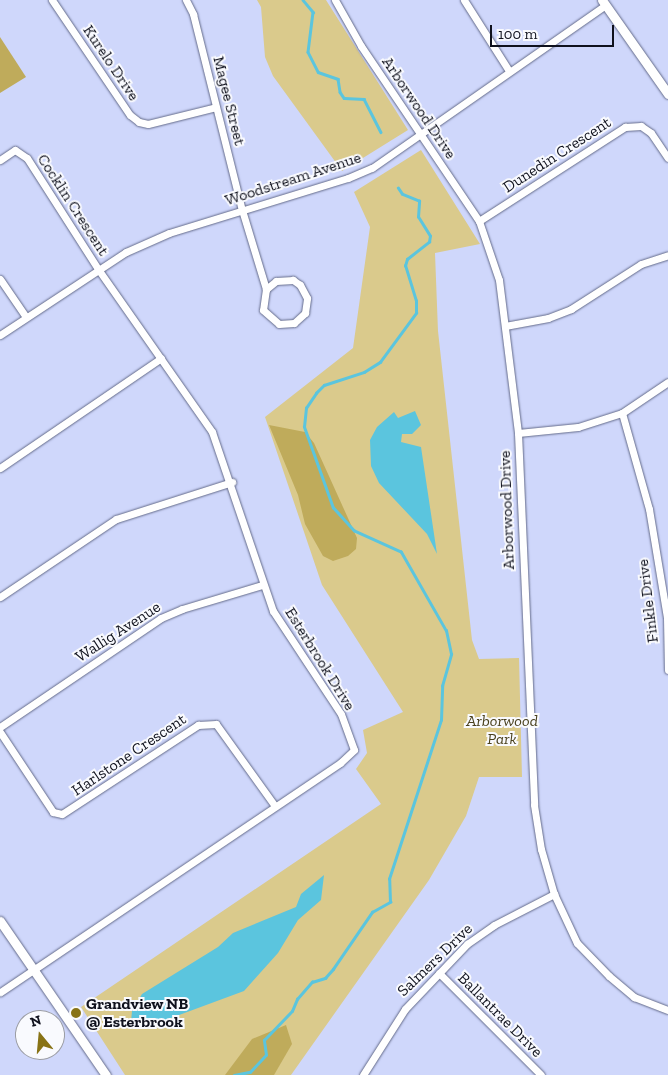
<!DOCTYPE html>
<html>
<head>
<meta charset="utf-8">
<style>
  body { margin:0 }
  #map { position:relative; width:668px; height:1075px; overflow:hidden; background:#cfd7fb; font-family:"Zilla Slab",serif }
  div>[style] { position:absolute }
  .green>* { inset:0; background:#daca8c }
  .forest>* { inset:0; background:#bfab5b }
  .water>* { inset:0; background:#5bc5de }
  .stream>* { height:2.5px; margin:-1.25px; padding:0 1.25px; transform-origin:1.25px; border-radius:1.25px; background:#5bc5de }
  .roads { filter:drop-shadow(0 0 1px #646b8a) drop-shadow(0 0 1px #646b8a) }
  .minor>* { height:7px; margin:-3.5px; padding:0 3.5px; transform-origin:3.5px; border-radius:3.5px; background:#fff }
  .tertiary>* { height:9px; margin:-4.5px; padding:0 4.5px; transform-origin:4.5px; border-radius:4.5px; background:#fff }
  .dots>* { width:14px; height:14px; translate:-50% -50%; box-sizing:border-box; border:2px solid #f9fafe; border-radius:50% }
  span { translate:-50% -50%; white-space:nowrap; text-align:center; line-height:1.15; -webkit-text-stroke:4px #f9fafe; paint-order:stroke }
  .street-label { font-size:16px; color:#0f111d }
  .park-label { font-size:16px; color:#49401d; font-style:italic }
  .poi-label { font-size:16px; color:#0f111d; font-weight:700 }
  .left { translate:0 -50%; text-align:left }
  .north { position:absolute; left:15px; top:1010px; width:50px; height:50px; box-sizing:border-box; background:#f9fafe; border:1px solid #9b9da4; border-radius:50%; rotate:343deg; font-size:14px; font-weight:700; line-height:20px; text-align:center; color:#0f111d }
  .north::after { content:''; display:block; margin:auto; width:18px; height:22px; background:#887316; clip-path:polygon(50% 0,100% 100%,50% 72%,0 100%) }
  .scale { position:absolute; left:490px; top:25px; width:124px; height:22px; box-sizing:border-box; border:2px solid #0f111d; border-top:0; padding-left:6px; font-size:15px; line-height:18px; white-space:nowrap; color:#0f111d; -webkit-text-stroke:4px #f9fafe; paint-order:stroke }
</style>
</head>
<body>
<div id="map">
  <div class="green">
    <div style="clip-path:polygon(257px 0,326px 0,408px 130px,342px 171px,273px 76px,265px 57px,261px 7px)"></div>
    <div style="clip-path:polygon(421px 150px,480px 244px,435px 253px,438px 331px,472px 640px,479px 659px,519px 658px,522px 777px,479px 777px,466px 816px,429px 880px,291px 1075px,125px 1075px,81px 1007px,381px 804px,356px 769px,367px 753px,363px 730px,403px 712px,322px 585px,265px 417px,353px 348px,370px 227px,354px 192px)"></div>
  </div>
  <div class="forest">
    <div style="clip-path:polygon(0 37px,26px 77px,0 93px)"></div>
    <div style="clip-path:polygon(269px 425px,305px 432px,314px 443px,357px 538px,356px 549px,348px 556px,333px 561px,323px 556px,305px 524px,298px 495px)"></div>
    <div style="clip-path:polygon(286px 1025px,292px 1044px,274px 1075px,225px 1075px,252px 1039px)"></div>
  </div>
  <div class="water">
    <div style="clip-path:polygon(415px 411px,421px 425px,412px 434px,402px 434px,401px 442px,421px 447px,437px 554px,427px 534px,379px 483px,371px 466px,370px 440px,377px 427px,394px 412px,398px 418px)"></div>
    <div style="clip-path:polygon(324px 875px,321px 900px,298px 920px,278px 953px,244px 991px,144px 1028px,131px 1022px,132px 1011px,142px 994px,218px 947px,233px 933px,296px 907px,301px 894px)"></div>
  </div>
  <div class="stream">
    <div style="left:303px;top:0;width:16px;rotate:50deg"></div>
    <div style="left:313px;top:12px;width:40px;rotate:97.1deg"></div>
    <div style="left:308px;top:52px;width:22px;rotate:63deg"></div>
    <div style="left:318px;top:72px;width:21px;rotate:19deg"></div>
    <div style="left:338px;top:79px;width:13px;rotate:81deg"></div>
    <div style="left:340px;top:92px;width:7px;rotate:56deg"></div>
    <div style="left:344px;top:98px;width:20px;rotate:3deg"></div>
    <div style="left:364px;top:99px;width:37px;rotate:63deg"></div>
    <div style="left:234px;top:1075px;width:16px;rotate:-11deg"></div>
    <div style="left:250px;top:1072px;width:23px;rotate:-47deg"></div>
    <div style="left:266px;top:1055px;width:15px;rotate:-98deg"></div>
    <div style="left:264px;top:1040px;width:40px;rotate:-46deg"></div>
    <div style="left:292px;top:1011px;width:13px;rotate:-67deg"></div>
    <div style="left:297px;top:999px;width:23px;rotate:-49deg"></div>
    <div style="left:312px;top:982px;width:14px;rotate:-17deg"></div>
    <div style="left:325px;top:978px;width:12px;rotate:-48deg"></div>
    <div style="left:333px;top:969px;width:69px;rotate:-55.6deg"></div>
    <div style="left:372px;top:912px;width:21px;rotate:-29deg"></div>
    <div style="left:390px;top:902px;width:23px;rotate:-92deg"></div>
    <div style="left:389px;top:879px;width:167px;rotate:-71.9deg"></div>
    <div style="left:441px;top:720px;width:34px;rotate:-88deg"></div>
    <div style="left:442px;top:686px;width:33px;rotate:-74deg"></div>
    <div style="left:451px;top:654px;width:24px;rotate:-102deg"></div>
    <div style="left:446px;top:631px;width:91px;rotate:-119.7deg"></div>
    <div style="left:401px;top:552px;width:51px;rotate:-155.9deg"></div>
    <div style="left:354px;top:531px;width:31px;rotate:-132deg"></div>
    <div style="left:333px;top:508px;width:86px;rotate:-109.7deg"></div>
    <div style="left:304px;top:427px;width:19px;rotate:-84deg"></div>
    <div style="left:306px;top:408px;width:18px;rotate:-56deg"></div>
    <div style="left:316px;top:393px;width:11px;rotate:-45deg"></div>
    <div style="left:324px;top:385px;width:42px;rotate:-18deg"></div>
    <div style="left:364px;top:372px;width:19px;rotate:-32deg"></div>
    <div style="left:380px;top:362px;width:61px;rotate:-53.7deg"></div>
    <div style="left:416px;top:313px;width:12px;rotate:-90deg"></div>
    <div style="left:416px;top:301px;width:37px;rotate:-107deg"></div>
    <div style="left:405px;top:266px;width:7px;rotate:-74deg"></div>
    <div style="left:407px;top:259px;width:28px;rotate:-38deg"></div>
    <div style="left:429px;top:242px;width:6px;rotate:-81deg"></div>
    <div style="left:430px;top:236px;width:22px;rotate:-122deg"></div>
    <div style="left:418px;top:217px;width:16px;rotate:-86deg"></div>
    <div style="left:419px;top:201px;width:18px;rotate:-158deg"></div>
    <div style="left:402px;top:194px;width:7px;rotate:-124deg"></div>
  </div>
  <div class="roads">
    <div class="minor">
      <div style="left:52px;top:0;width:139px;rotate:55.9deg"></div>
      <div style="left:130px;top:115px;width:11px;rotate:38deg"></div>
      <div style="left:139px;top:122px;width:9px;rotate:13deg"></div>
      <div style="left:148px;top:124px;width:70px;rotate:-14deg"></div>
      <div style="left:186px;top:0;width:16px;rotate:63deg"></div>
      <div style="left:193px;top:14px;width:202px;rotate:76deg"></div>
      <div style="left:242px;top:210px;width:83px;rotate:73.1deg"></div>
      <div style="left:266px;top:289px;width:21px;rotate:98deg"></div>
      <div style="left:263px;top:310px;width:21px;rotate:41deg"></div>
      <div style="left:279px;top:324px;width:15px;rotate:-4deg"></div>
      <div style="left:294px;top:323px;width:15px;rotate:-42deg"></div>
      <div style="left:305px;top:313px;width:15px;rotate:-82deg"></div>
      <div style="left:307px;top:298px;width:15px;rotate:-118deg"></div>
      <div style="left:300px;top:285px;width:9px;rotate:-144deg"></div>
      <div style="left:293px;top:280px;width:17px;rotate:177deg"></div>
      <div style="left:276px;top:281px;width:13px;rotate:141deg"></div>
      <div style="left:335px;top:0;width:53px;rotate:60.5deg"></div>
      <div style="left:361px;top:46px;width:211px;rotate:56deg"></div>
      <div style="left:479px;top:221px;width:62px;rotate:71.3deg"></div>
      <div style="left:499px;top:280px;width:154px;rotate:82.9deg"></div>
      <div style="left:518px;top:433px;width:372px;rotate:87.5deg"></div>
      <div style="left:534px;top:805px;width:45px;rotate:81deg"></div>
      <div style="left:541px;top:849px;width:47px;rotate:73.9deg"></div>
      <div style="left:554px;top:894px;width:54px;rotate:64.9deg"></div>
      <div style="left:577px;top:943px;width:46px;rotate:45.9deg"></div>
      <div style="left:609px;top:976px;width:33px;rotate:40deg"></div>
      <div style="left:634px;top:997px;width:36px;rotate:21deg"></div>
      <div style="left:464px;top:0;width:84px;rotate:57.6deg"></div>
      <div style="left:0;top:160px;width:18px;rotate:-34deg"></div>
      <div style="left:15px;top:150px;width:14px;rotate:34deg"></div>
      <div style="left:27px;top:158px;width:132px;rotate:57.4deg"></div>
      <div style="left:98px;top:269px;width:199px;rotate:55deg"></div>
      <div style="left:212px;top:432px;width:189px;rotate:71.2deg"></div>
      <div style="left:273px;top:611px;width:123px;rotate:56.6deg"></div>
      <div style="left:341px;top:714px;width:38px;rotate:70deg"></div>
      <div style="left:354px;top:750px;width:19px;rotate:137deg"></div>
      <div style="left:340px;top:763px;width:410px;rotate:146deg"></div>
      <div style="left:479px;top:221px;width:174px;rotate:-32.8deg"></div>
      <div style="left:625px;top:127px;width:16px;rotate:-4deg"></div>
      <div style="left:641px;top:126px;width:12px;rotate:35deg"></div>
      <div style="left:651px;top:133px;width:30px;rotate:56deg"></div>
      <div style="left:0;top:279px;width:46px;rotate:55.6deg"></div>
      <div style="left:505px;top:326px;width:44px;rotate:-10.5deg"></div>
      <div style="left:548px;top:318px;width:25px;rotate:-21deg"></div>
      <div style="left:571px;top:309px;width:83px;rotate:-32.7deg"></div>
      <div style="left:641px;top:264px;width:28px;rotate:-18deg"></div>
      <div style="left:0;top:335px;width:151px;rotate:-33.4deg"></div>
      <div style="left:126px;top:252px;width:47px;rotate:-23.8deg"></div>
      <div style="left:169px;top:233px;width:187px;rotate:-17.1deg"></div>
      <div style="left:348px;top:178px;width:26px;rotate:-23deg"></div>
      <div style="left:372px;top:168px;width:285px;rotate:-34.9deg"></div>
      <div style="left:622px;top:413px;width:100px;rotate:74.3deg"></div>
      <div style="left:649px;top:509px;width:110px;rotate:80.6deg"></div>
      <div style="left:667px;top:618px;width:52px;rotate:88.9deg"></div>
      <div style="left:518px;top:433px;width:60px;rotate:-5.7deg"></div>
      <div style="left:578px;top:427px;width:46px;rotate:-17.7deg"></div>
      <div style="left:622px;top:413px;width:55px;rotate:-34deg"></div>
      <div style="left:0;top:468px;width:195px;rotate:-34.3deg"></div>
      <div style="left:0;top:597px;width:140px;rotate:-33.9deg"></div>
      <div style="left:116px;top:519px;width:122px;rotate:-17.7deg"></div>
      <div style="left:0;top:727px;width:194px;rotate:-34.1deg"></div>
      <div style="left:161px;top:618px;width:23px;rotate:-23deg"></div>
      <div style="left:182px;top:609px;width:84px;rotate:-16.7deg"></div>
      <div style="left:0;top:732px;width:96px;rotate:56.5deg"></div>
      <div style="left:53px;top:812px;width:9px;rotate:13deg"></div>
      <div style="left:62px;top:814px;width:163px;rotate:-33.2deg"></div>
      <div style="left:198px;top:725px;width:18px;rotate:-3deg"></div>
      <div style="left:216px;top:724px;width:101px;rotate:54.3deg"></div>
      <div style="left:439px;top:973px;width:144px;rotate:45deg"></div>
      <div style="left:363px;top:1075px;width:78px;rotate:-57.5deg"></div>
      <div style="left:405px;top:1009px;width:90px;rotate:-46.4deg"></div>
      <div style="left:467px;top:944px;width:33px;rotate:-35deg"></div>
      <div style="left:494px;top:925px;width:68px;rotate:-27.3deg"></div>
    </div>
    <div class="tertiary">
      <div style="left:602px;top:0;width:115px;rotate:54.9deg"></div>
      <div style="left:0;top:921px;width:187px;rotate:55.5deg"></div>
    </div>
  </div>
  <div class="dots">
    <div style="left:76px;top:1013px;background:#887316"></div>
  </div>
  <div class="street-label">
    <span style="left:111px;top:63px;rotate:56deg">Kurelo Drive</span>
    <span style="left:229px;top:101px;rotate:76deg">Magee Street</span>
    <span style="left:419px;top:108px;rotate:56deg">Arborwood Drive</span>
    <span style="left:557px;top:155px;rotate:-33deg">Dunedin Crescent</span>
    <span style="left:293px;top:179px;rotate:-18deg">Woodstream Avenue</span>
    <span style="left:73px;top:205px;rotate:57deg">Cocklin Crescent</span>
    <span style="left:507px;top:510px;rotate:-92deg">Arborwood Drive</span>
    <span style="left:648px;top:601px;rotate:-97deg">Finkle Drive</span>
    <span style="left:118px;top:632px;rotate:-33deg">Wallig Avenue</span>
    <span style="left:320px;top:659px;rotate:58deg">Esterbrook Drive</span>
    <span style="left:129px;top:755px;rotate:-34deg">Harlstone Crescent</span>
    <span style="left:435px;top:960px;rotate:-44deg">Salmers Drive</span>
    <span style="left:500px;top:1015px;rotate:45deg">Ballantrae Drive</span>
  </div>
  <div class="park-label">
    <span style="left:502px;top:730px">Arborwood<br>Park</span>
  </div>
  <div class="poi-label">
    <span class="left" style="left:86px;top:1013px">Grandview NB<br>@ Esterbrook</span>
  </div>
  <div class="north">N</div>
  <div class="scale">100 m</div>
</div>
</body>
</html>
